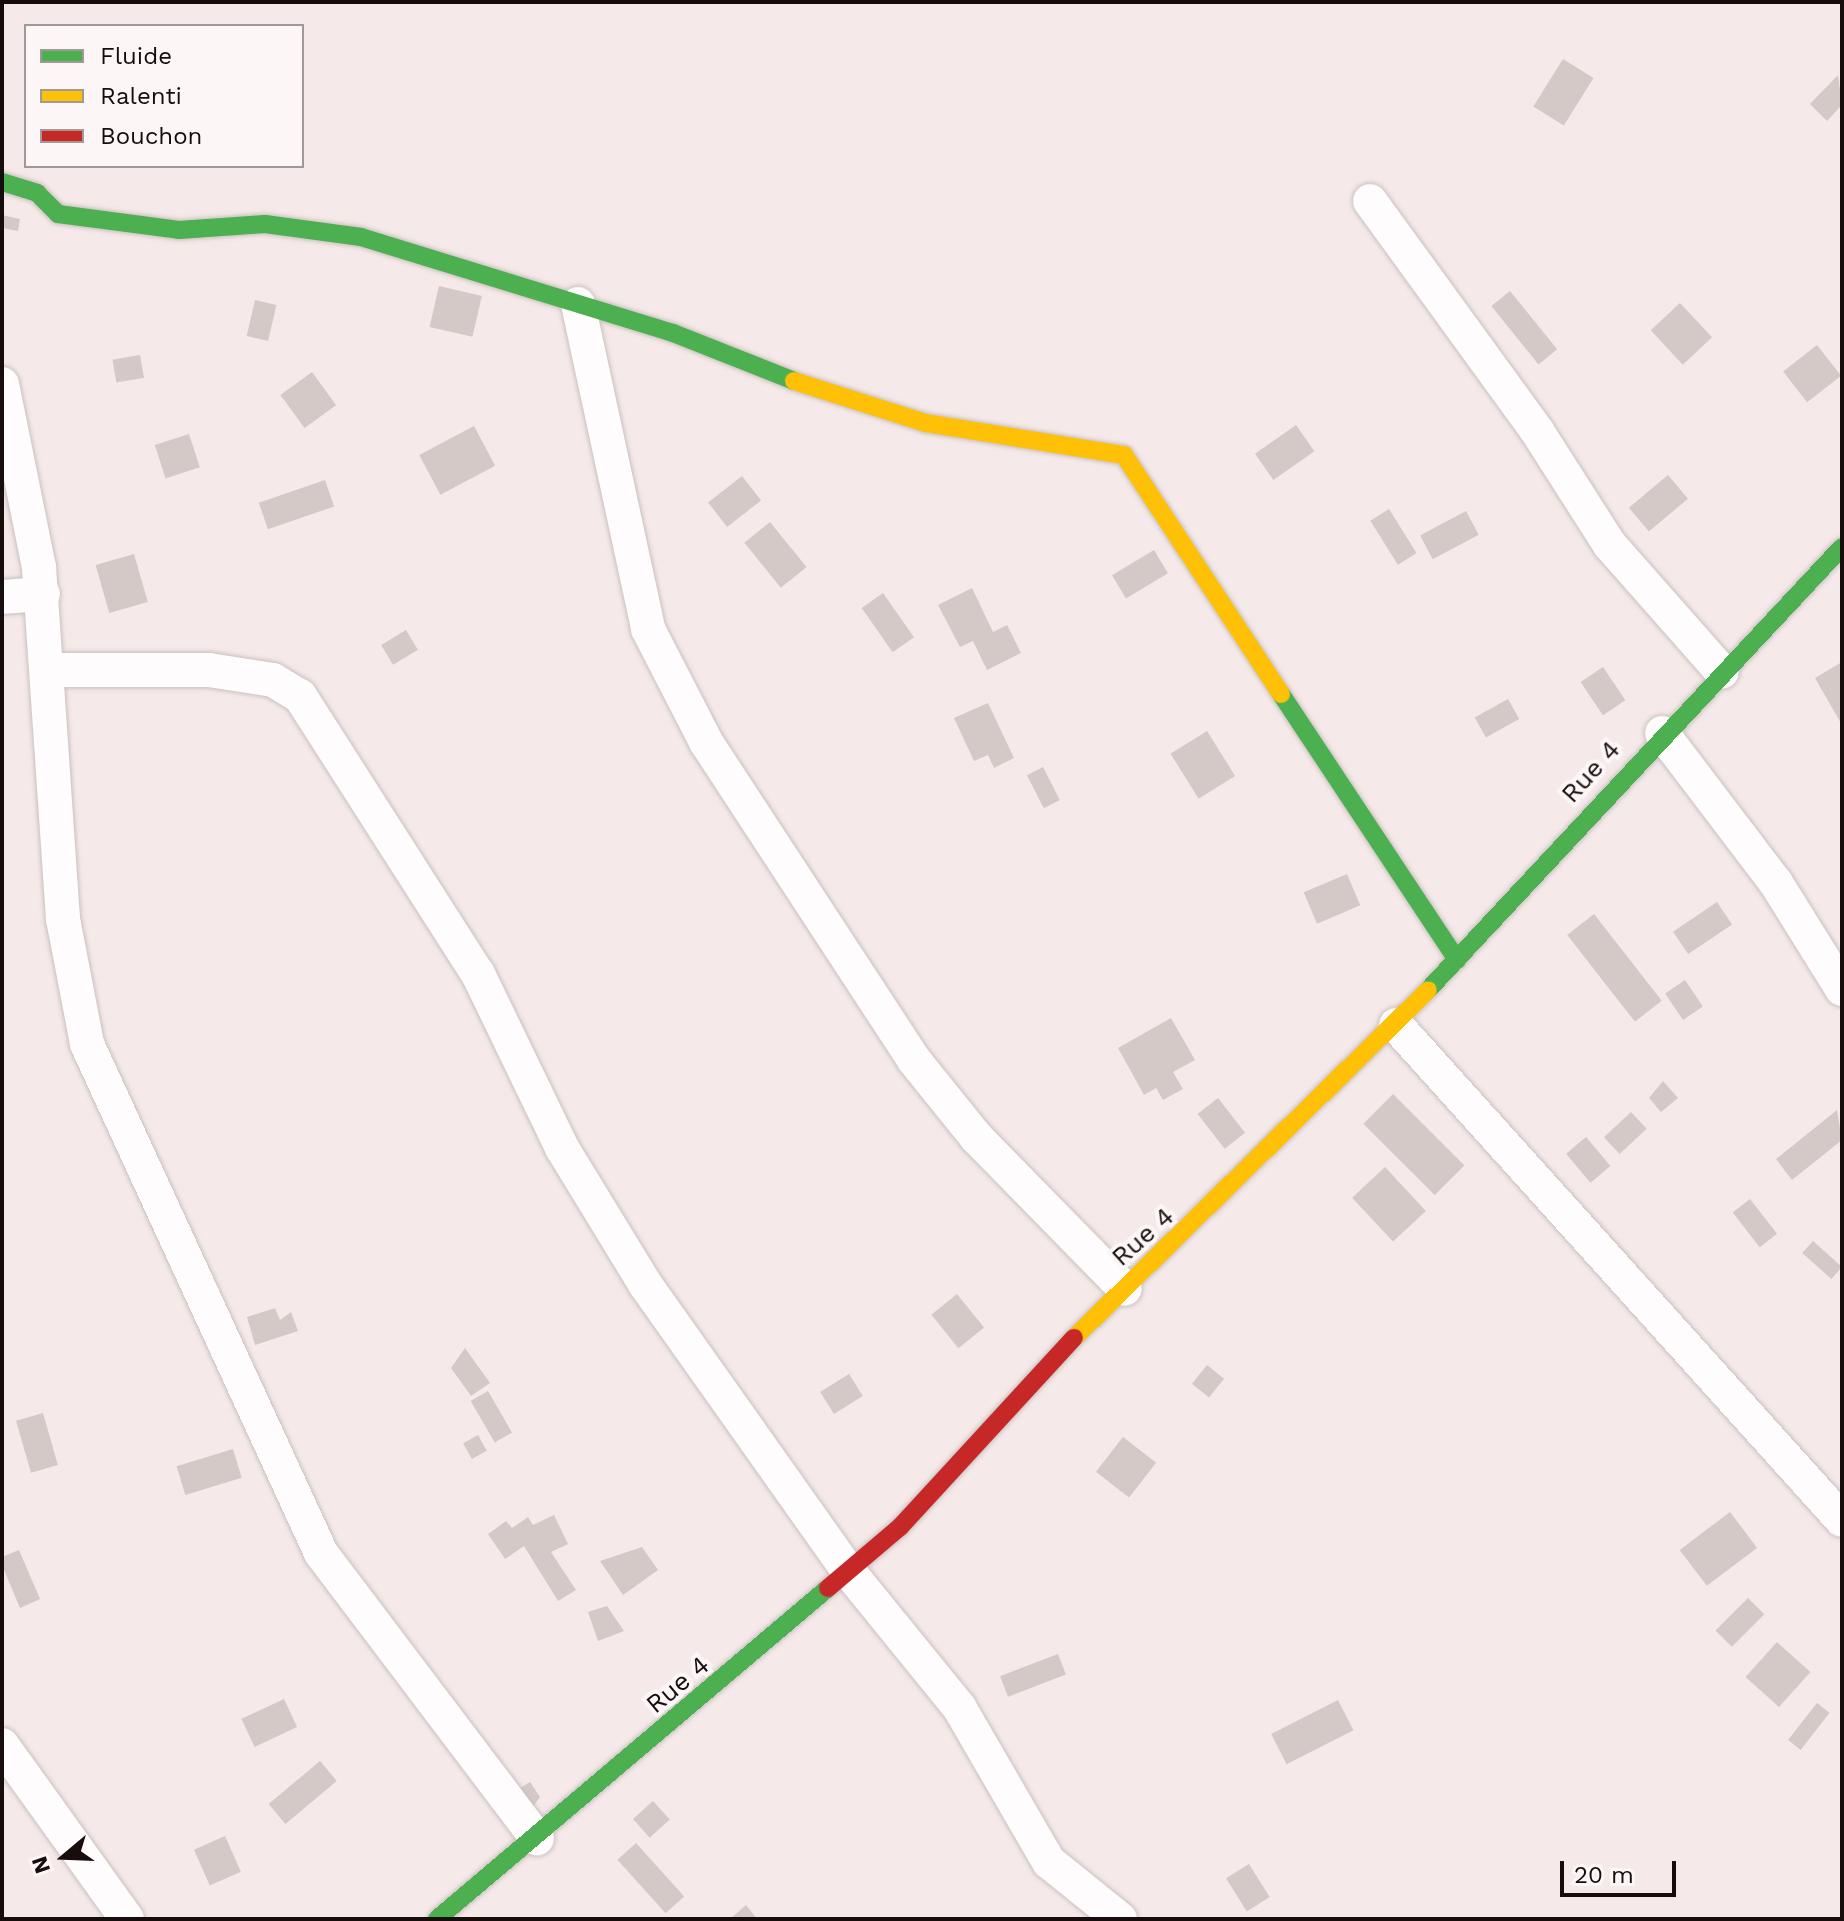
<!DOCTYPE html>
<html>
<head>
<meta charset="utf-8">
<style>
  body { margin:0 }
  #map { position:relative; width:1844px; height:1921px; overflow:hidden; background:#f5eae9; font-family:"Work Sans",sans-serif }
  div>[style] { position:absolute }
  .building>* { inset:0; background:#d5c9c7; transform-origin:0 0 }
  .roads { filter:drop-shadow(0 0 2px #cac0bf) drop-shadow(0 0 2px #cac0bf) }
  .street>* { height:34px; margin:-17px; padding:0 17px; transform-origin:17px; border-radius:17px; background:#fefcfc }
  .fast>* { height:18px; margin:-9px; padding:0 9px; transform-origin:9px; border-radius:9px; background:#4caf50 }
  .slow>* { height:18px; margin:-9px; padding:0 9px; transform-origin:9px; border-radius:9px; background:#ffc107 }
  .jam>* { height:18px; margin:-9px; padding:0 9px; transform-origin:9px; border-radius:9px; background:#c62828 }
  span { translate:-50% -50%; white-space:nowrap; text-align:center; line-height:1.15; -webkit-text-stroke:8px #fcf7f6; paint-order:stroke }
  .street-label { font-size:26px; color:#160d0c }
  .frame { position:absolute; inset:0; border:4px solid #160d0c; pointer-events:none }
  .legend { position:absolute; left:24px; top:24px; width:280px; height:144px; box-sizing:border-box; background:#fcf7f6; border:2px solid #a09998; margin:0; padding:10px 14px; list-style:none; font-size:24px; color:#160d0c }
  .legend li { display:flex; align-items:center; gap:16px; height:40px }
  .legend b { width:40px; border:2px solid #a09998 }
  .north { position:absolute; left:24px; top:1817px; width:80px; height:80px; -webkit-text-stroke:6px #fcf7f6; paint-order:stroke; rotate:251deg; font-size:22px; font-weight:700; line-height:32px; text-align:center; color:#160d0c }
  .north::after { content:''; display:block; margin:auto; width:28px; height:36px; background:#160d0c; clip-path:polygon(50% 0,100% 100%,50% 72%,0 100%) }
  .scale { position:absolute; left:1560px; top:1861px; width:116px; height:36px; box-sizing:border-box; border:4px solid #160d0c; border-top:0; padding-left:10px; font-size:24px; line-height:28px; white-space:nowrap; color:#160d0c; -webkit-text-stroke:6px #fcf7f6; paint-order:stroke }
</style>
</head>
<body>
<div id="map">
  <div class="building">
    <div style="left:1563px;top:59px;width:36px;height:56px;rotate:32deg"></div>
    <div style="clip-path:polygon(1838px 75px,1842px 105px,1827px 121px,1810px 104px)"></div>
    <div style="clip-path:polygon(2px 215px,20px 219px,18px 231px,2px 228px)"></div>
    <div style="left:439px;top:286px;width:44px;height:42px;rotate:13deg"></div>
    <div style="left:1510px;top:291px;width:75px;height:24px;rotate:51deg"></div>
    <div style="left:255px;top:300px;width:22px;height:37px;rotate:13deg"></div>
    <div style="left:1680px;top:303px;width:47px;height:40px;rotate:47deg"></div>
    <div style="left:1817px;top:345px;width:39px;height:43px;rotate:52deg"></div>
    <div style="left:140px;top:355px;width:23px;height:28px;rotate:80deg"></div>
    <div style="left:312px;top:372px;width:41px;height:39px;rotate:54deg"></div>
    <div style="left:1296px;top:425px;width:32px;height:50px;rotate:55deg"></div>
    <div style="left:474px;top:426px;width:45px;height:62px;rotate:62deg"></div>
    <div style="left:189px;top:434px;width:35px;height:36px;rotate:72deg"></div>
    <div style="left:1668px;top:475px;width:31px;height:51px;rotate:50deg"></div>
    <div style="left:742px;top:476px;width:31px;height:43px;rotate:52deg"></div>
    <div style="left:325px;top:480px;width:28px;height:70px;rotate:71deg"></div>
    <div style="left:1389px;top:509px;width:52px;height:22px;rotate:58deg"></div>
    <div style="left:1466px;top:511px;width:27px;height:52px;rotate:62deg"></div>
    <div style="left:770px;top:522px;width:58px;height:33px;rotate:51deg"></div>
    <div style="left:1154px;top:550px;width:27px;height:49px;rotate:59deg"></div>
    <div style="left:134px;top:554px;width:50px;height:40px;rotate:74deg"></div>
    <div style="clip-path:polygon(972px 588px,993px 632px,1007px 625px,1021px 653px,987px 670px,973px 641px,960px 647px,938px 605px)"></div>
    <div style="left:883px;top:593px;width:54px;height:26px;rotate:55deg"></div>
    <div style="left:406px;top:630px;width:23px;height:29px;rotate:59deg"></div>
    <div style="clip-path:polygon(1842px 662px,1842px 725px,1815px 678px)"></div>
    <div style="left:1603px;top:667px;width:40px;height:27px;rotate:56deg"></div>
    <div style="left:1508px;top:699px;width:23px;height:38px;rotate:61deg"></div>
    <div style="clip-path:polygon(988px 703px,1014px 758px,994px 768px,988px 755px,974px 761px,954px 718px)"></div>
    <div style="left:1207px;top:731px;width:53px;height:43px;rotate:58deg"></div>
    <div style="left:1043px;top:767px;width:37px;height:18px;rotate:63deg"></div>
    <div style="left:1347px;top:874px;width:34px;height:47px;rotate:67deg"></div>
    <div style="left:1717px;top:902px;width:27px;height:53px;rotate:56deg"></div>
    <div style="left:1594px;top:914px;width:110px;height:34px;rotate:52deg"></div>
    <div style="left:1685px;top:980px;width:32px;height:24px;rotate:56deg"></div>
    <div style="clip-path:polygon(1171px 1018px,1195px 1060px,1173px 1072px,1183px 1089px,1163px 1100px,1156px 1088px,1144px 1095px,1118px 1048px)"></div>
    <div style="clip-path:polygon(1663px 1081px,1678px 1098px,1661px 1112px,1649px 1098px)"></div>
    <div style="left:1393px;top:1094px;width:101px;height:42px;rotate:45deg"></div>
    <div style="left:1218px;top:1098px;width:44px;height:26px;rotate:52deg"></div>
    <div style="clip-path:polygon(1837px 1110px,1842px 1140px,1792px 1180px,1776px 1159px)"></div>
    <div style="left:1631px;top:1112px;width:23px;height:37px;rotate:47deg"></div>
    <div style="left:1586px;top:1137px;width:38px;height:26px;rotate:50deg"></div>
    <div style="left:1385px;top:1167px;width:60px;height:45px;rotate:47deg"></div>
    <div style="left:1750px;top:1199px;width:44px;height:22px;rotate:52deg"></div>
    <div style="left:1813px;top:1241px;width:39px;height:16px;rotate:42deg"></div>
    <div style="left:957px;top:1294px;width:43px;height:33px;rotate:51deg"></div>
    <div style="clip-path:polygon(275px 1308px,280px 1320px,291px 1312px,298px 1331px,255px 1345px,247px 1317px)"></div>
    <div style="clip-path:polygon(465px 1348px,490px 1383px,471px 1396px,451px 1368px)"></div>
    <div style="left:1207px;top:1365px;width:22px;height:24px;rotate:39deg"></div>
    <div style="left:849px;top:1374px;width:26px;height:34px;rotate:58deg"></div>
    <div style="left:488px;top:1391px;width:48px;height:20px;rotate:60deg"></div>
    <div style="left:43px;top:1413px;width:54px;height:28px;rotate:74deg"></div>
    <div style="left:478px;top:1435px;width:18px;height:17px;rotate:61deg"></div>
    <div style="left:1123px;top:1437px;width:42px;height:44px;rotate:38deg"></div>
    <div style="left:233px;top:1449px;width:30px;height:59px;rotate:73deg"></div>
    <div style="left:1730px;top:1512px;width:45px;height:63px;rotate:53deg"></div>
    <div style="clip-path:polygon(554px 1515px,568px 1544px,551px 1552px,576px 1590px,558px 1601px,524px 1546px,505px 1559px,488px 1534px,506px 1521px,512px 1528px,528px 1517px,533px 1525px)"></div>
    <div style="clip-path:polygon(642px 1547px,658px 1570px,623px 1595px,600px 1561px)"></div>
    <div style="clip-path:polygon(19px 1550px,40px 1599px,20px 1608px,2px 1565px,2px 1557px)"></div>
    <div style="left:1748px;top:1598px;width:23px;height:46px;rotate:45deg"></div>
    <div style="clip-path:polygon(607px 1606px,624px 1631px,598px 1641px,588px 1612px)"></div>
    <div style="left:1777px;top:1642px;width:45px;height:47px;rotate:42deg"></div>
    <div style="left:1058px;top:1654px;width:22px;height:62px;rotate:69deg"></div>
    <div style="left:284px;top:1699px;width:31px;height:47px;rotate:65deg"></div>
    <div style="left:1338px;top:1700px;width:34px;height:75px;rotate:63deg"></div>
    <div style="left:1817px;top:1703px;width:16px;height:47px;rotate:38deg"></div>
    <div style="left:320px;top:1761px;width:26px;height:67px;rotate:50deg"></div>
    <div style="clip-path:polygon(530px 1782px,540px 1797px,529px 1812px,515px 1791px)"></div>
    <div style="left:653px;top:1801px;width:25px;height:27px;rotate:48deg"></div>
    <div style="left:225px;top:1836px;width:39px;height:34px;rotate:66deg"></div>
    <div style="left:636px;top:1843px;width:72px;height:25px;rotate:48deg"></div>
    <div style="left:1249px;top:1864px;width:39px;height:27px;rotate:58deg"></div>
    <div style="clip-path:polygon(746px 1905px,757px 1919px,730px 1919px)"></div>
  </div>
  <div class="roads">
    <div class="street">
      <div style="left:1370px;top:201px;width:284px;rotate:54deg"></div>
      <div style="left:1537px;top:431px;width:135px;rotate:57.4deg"></div>
      <div style="left:1610px;top:545px;width:169px;rotate:48.6deg"></div>
      <div style="left:578px;top:304px;width:332px;rotate:77.8deg"></div>
      <div style="left:648px;top:629px;width:127px;rotate:62.8deg"></div>
      <div style="left:706px;top:742px;width:380px;rotate:56.8deg"></div>
      <div style="left:914px;top:1060px;width:100px;rotate:51.1deg"></div>
      <div style="left:977px;top:1138px;width:211px;rotate:45.6deg"></div>
      <div style="left:2px;top:384px;width:187px;rotate:78.6deg"></div>
      <div style="left:39px;top:567px;width:353px;rotate:86.1deg"></div>
      <div style="left:63px;top:919px;width:127px;rotate:79.1deg"></div>
      <div style="left:87px;top:1044px;width:560px;rotate:65.31deg"></div>
      <div style="left:321px;top:1553px;width:358px;rotate:52.9deg"></div>
      <div style="left:2px;top:597px;width:41px;rotate:-4.2deg"></div>
      <div style="left:50px;top:670px;width:159px"></div>
      <div style="left:209px;top:670px;width:65px;rotate:8.9deg"></div>
      <div style="left:273px;top:680px;width:31px;rotate:31deg"></div>
      <div style="left:300px;top:696px;width:330px;rotate:57.4deg"></div>
      <div style="left:478px;top:974px;width:193px;rotate:64.2deg"></div>
      <div style="left:562px;top:1148px;width:159px;rotate:58.6deg"></div>
      <div style="left:645px;top:1284px;width:354px;rotate:54.7deg"></div>
      <div style="left:850px;top:1573px;width:173px;rotate:50.9deg"></div>
      <div style="left:959px;top:1707px;width:179px;rotate:59.9deg"></div>
      <div style="left:1049px;top:1862px;width:91px;rotate:38.8deg"></div>
      <div style="left:1662px;top:733px;width:188px;rotate:52.8deg"></div>
      <div style="left:1776px;top:883px;width:125px;rotate:58.1deg"></div>
      <div style="left:1396px;top:1025px;width:666px;rotate:47.98deg"></div>
      <div style="left:2px;top:1745px;width:214px;rotate:54.3deg"></div>
    </div>
    <div class="fast">
      <div style="left:2px;top:182px;width:37px;rotate:17deg"></div>
      <div style="left:37px;top:193px;width:30px;rotate:45deg"></div>
      <div style="left:58px;top:214px;width:122px;rotate:7.5deg"></div>
      <div style="left:179px;top:230px;width:86px;rotate:-4deg"></div>
      <div style="left:265px;top:224px;width:97px;rotate:7.7deg"></div>
      <div style="left:361px;top:237px;width:326px;rotate:17.1deg"></div>
      <div style="left:673px;top:333px;width:130px;rotate:21.6deg"></div>
      <div style="left:1281px;top:694px;width:319px;rotate:56.5deg"></div>
      <div style="left:1428px;top:990px;width:606px;rotate:-46.94deg"></div>
      <div style="left:437px;top:1919px;width:512px;rotate:-40.25deg"></div>
    </div>
    <div class="slow">
      <div style="left:794px;top:381px;width:139px;rotate:17.7deg"></div>
      <div style="left:926px;top:423px;width:201px;rotate:9.2deg"></div>
      <div style="left:1124px;top:455px;width:286px;rotate:56.7deg"></div>
      <div style="left:1074px;top:1338px;width:496px;rotate:-44.5deg"></div>
    </div>
    <div class="jam">
      <div style="left:828px;top:1588px;width:94px;rotate:-40.3deg"></div>
      <div style="left:900px;top:1527px;width:257px;rotate:-47.4deg"></div>
    </div>
  </div>
  <div class="street-label">
    <span style="left:1591px;top:772px;rotate:-48deg">Rue 4</span>
    <span style="left:1143px;top:1237px;rotate:-42deg">Rue 4</span>
    <span style="left:678px;top:1685px;rotate:-40deg">Rue 4</span>
  </div>
  <div class="frame"></div>
  <ul class="legend">
  <li><b style="height:10px;background:#4caf50"></b>Fluide</li>
  <li><b style="height:10px;background:#ffc107"></b>Ralenti</li>
  <li><b style="height:10px;background:#c62828"></b>Bouchon</li>
  </ul>
  <div class="north">N</div>
  <div class="scale">20 m</div>
</div>
</body>
</html>
